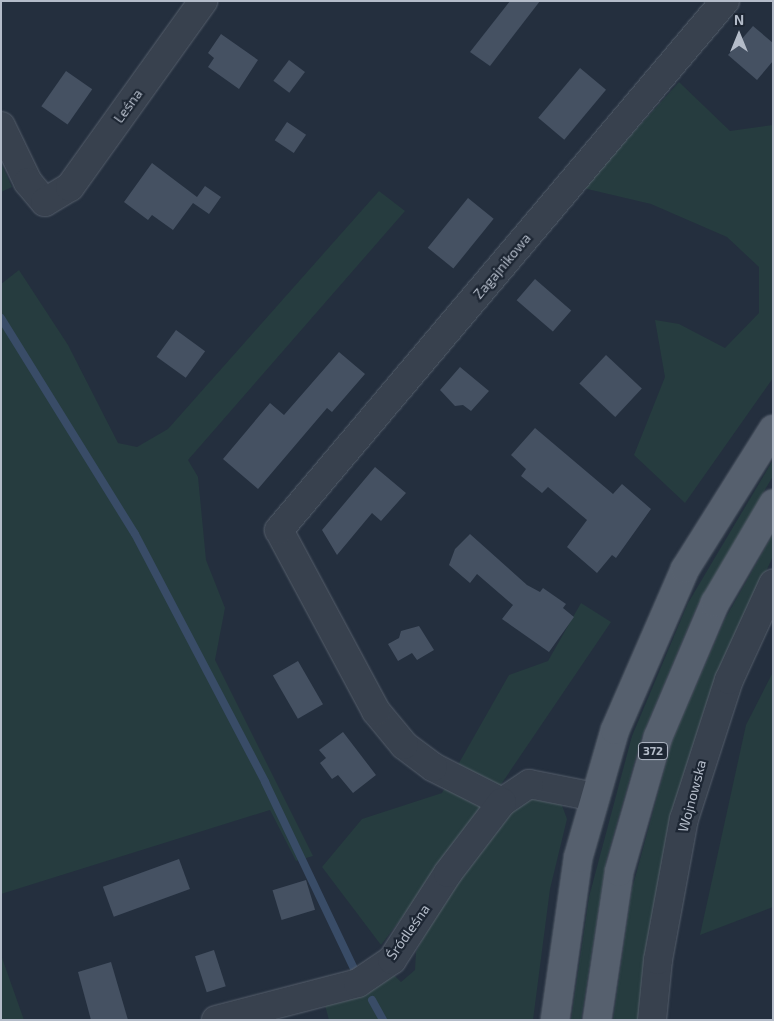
<!DOCTYPE html>
<html>
<head>
<meta charset="utf-8">
<style>
  body { margin:0 }
  #map { position:relative; width:774px; height:1021px; overflow:hidden; background:#242f3e; font-family:"Exo 2",sans-serif }
  div>[style] { position:absolute }
  .green>* { inset:0; background:#263c3f }
  .stream>* { height:8px; margin:-4px; padding:0 4px; transform-origin:4px; border-radius:4px; background:#394c67 }
  .building>* { inset:0; background:#455162; transform-origin:0 0 }
  .roads { filter:drop-shadow(0 0 1px #565f6c) drop-shadow(0 0 1px #565f6c) }
  .minor>* { height:28px; margin:-14px; padding:0 14px; transform-origin:14px; border-radius:14px; background:#38414e }
  .major>* { height:28px; margin:-14px; padding:0 14px; transform-origin:14px; border-radius:14px; background:#56606e }
  span { translate:-50% -50%; white-space:nowrap; text-align:center; line-height:1.15; -webkit-text-stroke:4.5px #1d2633; paint-order:stroke }
  .shield-label span { padding:1px 4px; background:#1d2633; border:1px solid; border-radius:4px; -webkit-text-stroke-width:0 }
  .shield-label { font-size:12px; color:#b4bcc9; font-weight:700 }
  .street-label { font-size:14px; color:#b4bcc9 }
  .frame { position:absolute; inset:0; border:2px solid #b4bcc9; pointer-events:none }
  .north { position:absolute; left:714px; top:10px; width:50px; height:50px; -webkit-text-stroke:4px #1d2633; paint-order:stroke; rotate:0deg; font-size:14px; font-weight:700; line-height:20px; text-align:center; color:#b4bcc9 }
  .north::after { content:''; display:block; margin:auto; width:18px; height:22px; background:#b4bcc9; clip-path:polygon(50% 0,100% 100%,50% 72%,0 100%) }
</style>
</head>
<body>
<div id="map">
  <div class="green">
    <div style="clip-path:polygon(679px 82px,730px 131px,773px 125px,773px 378px,685px 503px,634px 455px,665px 377px,655px 320px,679px 324px,725px 348px,759px 313px,759px 267px,727px 237px,651px 204px,583px 188px)"></div>
    <div style="clip-path:polygon(1px 163px,12px 187px,1px 192px)"></div>
    <div style="clip-path:polygon(379px 191px,405px 211px,188px 460px,198px 477px,206px 560px,225px 608px,215px 660px,313px 856px,296px 861px,270px 810px,1px 894px,1px 284px,19px 270px,68px 345px,118px 443px,137px 447px,168px 429px)"></div>
    <div style="clip-path:polygon(773px 460px,773px 476px,697px 606px,642px 736px,606px 861px,581px 1020px,571px 1020px,589px 897px,632px 736px,688px 603px)"></div>
    <div style="clip-path:polygon(773px 534px,773px 556px,704px 711px,676px 802px,651px 924px,640px 1020px,613px 1020px,632px 889px,672px 742px,725px 619px)"></div>
    <div style="clip-path:polygon(581px 603px,611px 622px,483px 811px,381px 945px,322px 867px,362px 819px,442px 793px,509px 675px,548px 661px)"></div>
    <div style="clip-path:polygon(773px 672px,773px 907px,700px 935px,746px 725px)"></div>
    <div style="clip-path:polygon(526px 799px,560px 800px,567px 819px,550px 889px,533px 1020px,329px 1020px,325px 1005px,392px 973px,401px 982px,415px 970px,416px 952px,452px 883px,492px 831px)"></div>
    <div style="clip-path:polygon(1px 955px,24px 1020px,1px 1020px)"></div>
  </div>
  <div class="stream">
    <div style="left:1px;top:318px;width:254px;rotate:58.2deg"></div>
    <div style="left:135px;top:534px;width:280px;rotate:62.3deg"></div>
    <div style="left:265px;top:782px;width:212px;rotate:64.5deg"></div>
    <div style="left:372px;top:1000px;width:23px;rotate:61deg"></div>
  </div>
  <div class="building">
    <div style="clip-path:polygon(510px 1px,540px 1px,490px 66px,470px 52px)"></div>
    <div style="clip-path:polygon(753px 26px,773px 43px,773px 61px,757px 80px,728px 55px)"></div>
    <div style="clip-path:polygon(221px 34px,258px 60px,239px 89px,208px 67px,214px 58px,208px 53px)"></div>
    <div style="left:289px;top:60px;width:20px;height:26px;rotate:37deg"></div>
    <div style="left:580px;top:68px;width:34px;height:65px;rotate:40deg"></div>
    <div style="left:66px;top:71px;width:32px;height:43px;rotate:35deg"></div>
    <div style="left:287px;top:122px;width:23px;height:22px;rotate:34deg"></div>
    <div style="clip-path:polygon(152px 163px,197px 197px,205px 186px,221px 197px,209px 214px,193px 203px,173px 230px,152px 215px,148px 220px,124px 202px)"></div>
    <div style="left:468px;top:198px;width:33px;height:64px;rotate:39deg"></div>
    <div style="left:535px;top:279px;width:48px;height:28px;rotate:41deg"></div>
    <div style="left:176px;top:330px;width:36px;height:33px;rotate:36deg"></div>
    <div style="clip-path:polygon(339px 352px,365px 374px,332px 412px,327px 408px,258px 489px,223px 459px,270px 403px,284px 415px)"></div>
    <div style="left:606px;top:355px;width:49px;height:39px;rotate:43deg"></div>
    <div style="clip-path:polygon(460px 367px,489px 391px,471px 411px,463px 405px,455px 406px,440px 390px)"></div>
    <div style="clip-path:polygon(535px 428px,613px 494px,622px 484px,651px 509px,616px 558px,612px 555px,597px 573px,567px 547px,587px 520px,548px 487px,542px 493px,521px 476px,526px 469px,511px 455px)"></div>
    <div style="clip-path:polygon(375px 467px,406px 493px,381px 521px,372px 513px,337px 555px,322px 530px)"></div>
    <div style="clip-path:polygon(470px 534px,527px 585px,540px 592px,543px 588px,566px 604px,563px 608px,574px 617px,549px 652px,502px 619px,513px 605px,477px 574px,470px 583px,449px 565px,455px 549px)"></div>
    <div style="clip-path:polygon(419px 626px,434px 650px,417px 660px,412px 653px,398px 661px,388px 644px,399px 638px,401px 631px)"></div>
    <div style="left:298px;top:661px;width:50px;height:29px;rotate:60deg"></div>
    <div style="clip-path:polygon(343px 732px,376px 775px,353px 793px,338px 775px,332px 779px,320px 763px,326px 758px,319px 750px)"></div>
    <div style="left:179px;top:859px;width:32px;height:81px;rotate:70deg"></div>
    <div style="left:306px;top:880px;width:31px;height:35px;rotate:73deg"></div>
    <div style="left:214px;top:950px;width:38px;height:20px;rotate:72deg"></div>
    <div style="clip-path:polygon(111px 962px,128px 1020px,91px 1020px,78px 972px)"></div>
  </div>
  <div class="roads">
    <div class="minor">
      <div style="left:1px;top:126px;width:62px;rotate:64.3deg"></div>
      <div style="left:28px;top:182px;width:26px;rotate:50deg"></div>
      <div style="left:45px;top:202px;width:29px;rotate:-31deg"></div>
      <div style="left:70px;top:187px;width:229px;rotate:-54.4deg"></div>
      <div style="left:595px;top:797px;width:67px;rotate:-168.9deg"></div>
      <div style="left:529px;top:784px;width:32px;rotate:146deg"></div>
      <div style="left:502px;top:802px;width:77px;rotate:-153.1deg"></div>
      <div style="left:433px;top:767px;width:36px;rotate:-143deg"></div>
      <div style="left:404px;top:745px;width:44px;rotate:-129.5deg"></div>
      <div style="left:376px;top:711px;width:205px;rotate:-118.2deg"></div>
      <div style="left:279px;top:530px;width:692px;rotate:-49.87deg"></div>
      <div style="left:216px;top:1020px;width:147px;rotate:-14.6deg"></div>
      <div style="left:358px;top:983px;width:41px;rotate:-34.1deg"></div>
      <div style="left:392px;top:960px;width:103px;rotate:-57.2deg"></div>
      <div style="left:448px;top:873px;width:89px;rotate:-52.7deg"></div>
      <div style="left:652px;top:1020px;width:60px;rotate:-84.3deg"></div>
      <div style="left:658px;top:960px;width:143px;rotate:-79.6deg"></div>
      <div style="left:684px;top:819px;width:146px;rotate:-72.1deg"></div>
      <div style="left:729px;top:680px;width:106px;rotate:-65.4deg"></div>
    </div>
    <div class="major">
      <div style="left:555px;top:1020px;width:164px;rotate:-81.9deg"></div>
      <div style="left:578px;top:858px;width:133px;rotate:-73.9deg"></div>
      <div style="left:615px;top:730px;width:176px;rotate:-66.5deg"></div>
      <div style="left:685px;top:569px;width:165px;rotate:-57.8deg"></div>
      <div style="left:597px;top:1020px;width:150px;rotate:-81.5deg"></div>
      <div style="left:619px;top:872px;width:141px;rotate:-73.9deg"></div>
      <div style="left:658px;top:737px;width:146px;rotate:-67deg"></div>
      <div style="left:715px;top:603px;width:115px;rotate:-59.6deg"></div>
    </div>
  </div>
  <div class="shield-label">
    <span style="left:653px;top:751px">372</span>
  </div>
  <div class="street-label">
    <span style="left:128px;top:106px;rotate:-54deg">Leśna</span>
    <span style="left:502px;top:266px;rotate:-50deg">Zagajnikowa</span>
    <span style="left:692px;top:796px;rotate:-75deg">Wojnowska</span>
    <span style="left:408px;top:932px;rotate:-55deg">Śródleśna</span>
  </div>
  <div class="frame"></div>
  <div class="north">N</div>
</div>
</body>
</html>
